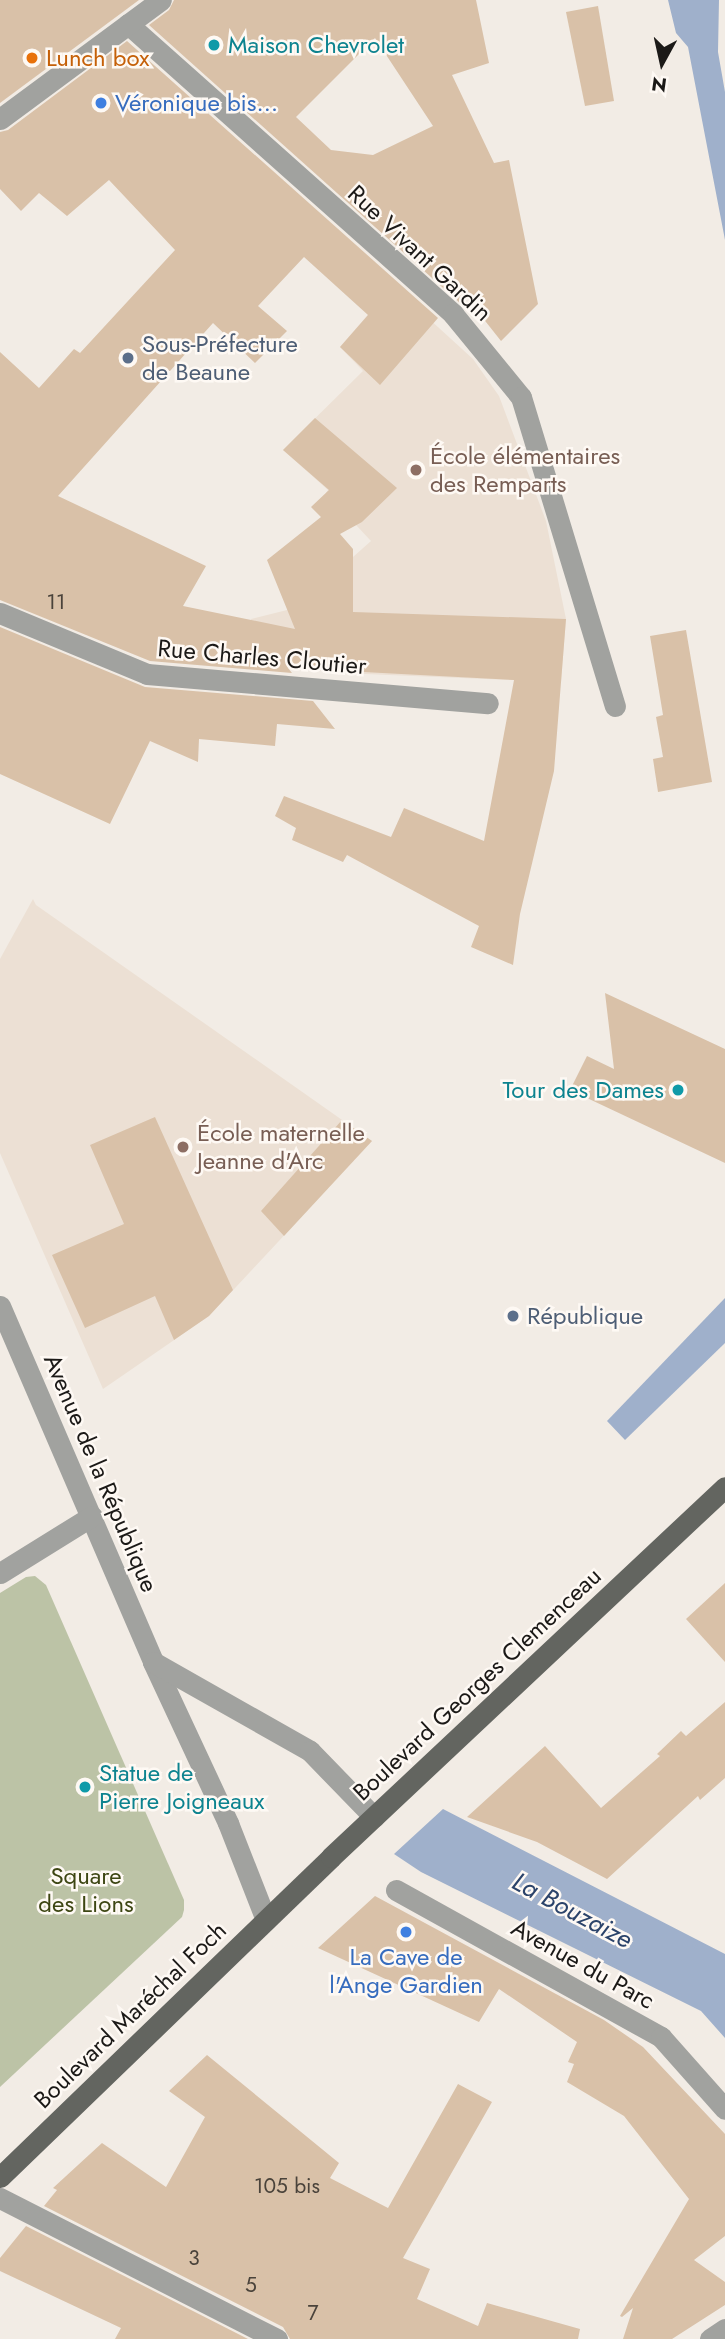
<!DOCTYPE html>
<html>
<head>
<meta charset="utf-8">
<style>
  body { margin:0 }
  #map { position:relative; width:725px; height:2339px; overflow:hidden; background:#f2ece5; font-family:Jost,sans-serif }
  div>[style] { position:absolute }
  .built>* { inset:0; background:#ece0d4 }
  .green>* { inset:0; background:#bcc3a6 }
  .water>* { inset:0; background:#9fb0cb }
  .building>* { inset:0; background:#d9c1a8 }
  .minor>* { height:21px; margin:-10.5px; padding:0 10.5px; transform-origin:10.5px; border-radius:10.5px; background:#a1a29f }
  .primary>* { height:21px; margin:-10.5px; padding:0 10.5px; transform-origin:10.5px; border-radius:10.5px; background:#636560 }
  .dots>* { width:19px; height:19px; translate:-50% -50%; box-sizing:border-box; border:4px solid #fef9f4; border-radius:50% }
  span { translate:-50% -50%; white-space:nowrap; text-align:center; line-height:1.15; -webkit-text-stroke:5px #fef9f4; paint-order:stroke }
  .number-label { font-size:21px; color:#4a433b }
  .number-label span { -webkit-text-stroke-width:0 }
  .culture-label { font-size:24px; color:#0d838f }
  .left { translate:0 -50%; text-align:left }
  .right { translate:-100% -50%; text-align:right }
  .food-label { font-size:24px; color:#c56008 }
  .shop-label { font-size:24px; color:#366cbe }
  .street-label { font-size:24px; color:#1b1917 }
  .service-label { font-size:24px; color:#4e5e75 }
  .education-label { font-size:24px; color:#785e54 }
  .park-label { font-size:24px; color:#3d4613 }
  .water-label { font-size:26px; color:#2b436a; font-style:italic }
  .north { position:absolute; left:627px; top:28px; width:70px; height:70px; -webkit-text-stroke:5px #fef9f4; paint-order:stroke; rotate:188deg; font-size:19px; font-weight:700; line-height:28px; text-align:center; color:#1b1917 }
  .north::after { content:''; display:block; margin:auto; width:24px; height:32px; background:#1b1917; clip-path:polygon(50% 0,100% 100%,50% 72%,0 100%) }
</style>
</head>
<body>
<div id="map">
  <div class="built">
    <i style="clip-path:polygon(393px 286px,473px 359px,499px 396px,546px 521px,566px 619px,561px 682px,365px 674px,255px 665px,251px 619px,287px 610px,353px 603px,353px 557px,371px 541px,326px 493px,328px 490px,283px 450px,363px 371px,340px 347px)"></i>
    <i style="clip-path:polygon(33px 899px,36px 905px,372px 1141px,209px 1316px,103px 1389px,0 1153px,0 959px)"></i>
  </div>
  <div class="green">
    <i style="clip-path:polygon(35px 1576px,46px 1585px,184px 1900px,184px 1910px,182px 1917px,0 2087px,0 1593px,26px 1577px)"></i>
  </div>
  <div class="water">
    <i style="clip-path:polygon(668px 0,719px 0,718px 52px,725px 92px,725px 240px,688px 47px,676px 33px)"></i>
    <i style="clip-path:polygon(725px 1298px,725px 1343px,625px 1440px,607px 1421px)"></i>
    <i style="clip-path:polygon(443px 1809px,725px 1954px,725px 2038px,701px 2011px,421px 1872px,394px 1854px)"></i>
  </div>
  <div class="building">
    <i style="clip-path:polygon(0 0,139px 0,0 103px)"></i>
    <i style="clip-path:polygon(evenodd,174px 0,476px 0,489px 63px,452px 75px,494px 163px,509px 160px,538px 304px,501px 341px,467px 298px,460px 303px,149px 25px,169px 10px,174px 0,375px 38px,433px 126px,373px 155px,331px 150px,296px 117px,375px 38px)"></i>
    <i style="clip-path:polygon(598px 6px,614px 101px,585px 106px,566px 12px)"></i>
    <i style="clip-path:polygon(127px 41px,438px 318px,380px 385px,340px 347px,368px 315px,304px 257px,258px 306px,287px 331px,255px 363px,213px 323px,58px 496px,206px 566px,183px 606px,295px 629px,267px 560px,321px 517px,311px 507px,329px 490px,283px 450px,315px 418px,397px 488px,362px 522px,340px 534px,353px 549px,353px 612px,566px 619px,554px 771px,520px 914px,513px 965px,471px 947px,479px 926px,347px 855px,343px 862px,292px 840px,296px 828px,275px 816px,284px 796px,391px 837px,404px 808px,484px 841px,514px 680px,288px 668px,292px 673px,150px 661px,0 600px,0 352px,39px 388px,74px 349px,80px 353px,175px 250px,109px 180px,67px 216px,39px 193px,21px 211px,0 189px,0 132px,8px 130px)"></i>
    <i style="clip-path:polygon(0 627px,145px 687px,313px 701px,335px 729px,277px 724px,275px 746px,199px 739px,198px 762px,150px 741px,110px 824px,0 774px)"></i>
    <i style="clip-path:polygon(686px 630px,712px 782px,658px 792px,653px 759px,663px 757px,656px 717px,663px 715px,650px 636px)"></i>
    <i style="clip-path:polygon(605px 993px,725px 1049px,725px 1163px,570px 1090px,587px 1056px,614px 1069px)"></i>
    <i style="clip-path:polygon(155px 1117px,233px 1290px,209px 1316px,174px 1340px,155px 1296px,85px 1328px,52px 1255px,124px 1224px,90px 1145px)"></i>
    <i style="clip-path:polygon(342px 1120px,372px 1141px,284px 1236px,261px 1211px)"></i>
    <i style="clip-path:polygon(725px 1583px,725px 1662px,686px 1619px)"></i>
    <i style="clip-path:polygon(725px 1702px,725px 1778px,700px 1800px,698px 1796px,607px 1879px,537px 1842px,467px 1817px,545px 1746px,601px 1808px,660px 1756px,657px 1754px,681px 1731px,686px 1736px)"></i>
    <i style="clip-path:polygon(375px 1896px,604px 2020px,643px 2047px,725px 2134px,725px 2236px,694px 2260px,725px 2282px,725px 2305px,672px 2339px,623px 2339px,633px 2308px,622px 2317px,620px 2316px,689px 2199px,624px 2116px,567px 2082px,574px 2064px,568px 2062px,577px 2042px,499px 1989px,479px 2022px,318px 1948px)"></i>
    <i style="clip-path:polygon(207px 2055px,339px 2163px,330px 2178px,388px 2208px,458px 2084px,492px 2102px,403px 2258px,430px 2269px,417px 2299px,478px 2326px,487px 2303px,580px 2329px,578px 2339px,290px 2339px,283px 2327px,44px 2206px,57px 2190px,53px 2188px,102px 2143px,166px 2187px,205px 2117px,169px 2091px)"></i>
    <i style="clip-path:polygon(26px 2226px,248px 2339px,115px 2339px,121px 2328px,0 2271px,0 2258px)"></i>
  </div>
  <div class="minor">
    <i style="left:128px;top:24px;width:436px;rotate:41.7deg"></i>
    <i style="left:453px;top:314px;width:107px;rotate:50.7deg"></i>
    <i style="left:521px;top:397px;width:323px;rotate:73.1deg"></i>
    <i style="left:0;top:119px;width:200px;rotate:-36.5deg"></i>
    <i style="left:0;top:613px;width:159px;rotate:22.5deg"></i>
    <i style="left:147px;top:674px;width:342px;rotate:4.9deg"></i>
    <i style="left:0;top:1306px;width:387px;rotate:66.7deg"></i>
    <i style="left:153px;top:1662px;width:178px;rotate:65deg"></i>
    <i style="left:228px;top:1823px;width:104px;rotate:68.6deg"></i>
    <i style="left:0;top:1573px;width:108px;rotate:-31.8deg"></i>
    <i style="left:153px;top:1662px;width:180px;rotate:29.5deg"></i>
    <i style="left:310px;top:1751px;width:92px;rotate:45.9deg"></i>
    <i style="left:396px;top:1890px;width:303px;rotate:29deg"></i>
    <i style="left:661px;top:2037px;width:96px;rotate:48.4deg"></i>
    <i style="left:0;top:2198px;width:311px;rotate:27deg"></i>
    <i style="left:710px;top:2339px;width:18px;rotate:-34deg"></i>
  </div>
  <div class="primary">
    <i style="left:0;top:2177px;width:460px;rotate:-44deg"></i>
    <i style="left:331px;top:1857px;width:540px;rotate:-43.2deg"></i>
  </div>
  <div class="dots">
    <i style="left:214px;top:45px;background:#0f9aa8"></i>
    <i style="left:32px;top:58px;background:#e8710a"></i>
    <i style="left:101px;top:103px;background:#3f7fe0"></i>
    <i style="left:128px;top:358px;background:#5c6f8a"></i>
    <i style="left:416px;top:470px;background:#8d6e63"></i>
    <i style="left:678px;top:1090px;background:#0f9aa8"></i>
    <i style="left:183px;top:1147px;background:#8d6e63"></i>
    <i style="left:513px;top:1316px;background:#5c6f8a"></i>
    <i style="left:85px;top:1787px;background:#0f9aa8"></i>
    <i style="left:406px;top:1932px;background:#3f7fe0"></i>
  </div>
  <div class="number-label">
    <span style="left:56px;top:602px">11</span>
    <span style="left:287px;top:2186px">105 bis</span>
    <span style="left:194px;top:2258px">3</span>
    <span style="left:251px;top:2285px">5</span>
    <span style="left:313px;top:2313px">7</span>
  </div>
  <div class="culture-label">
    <span class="left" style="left:228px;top:45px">Maison Chevrolet</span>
    <span class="right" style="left:664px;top:1090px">Tour des Dames</span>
    <span class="left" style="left:99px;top:1787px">Statue de<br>Pierre Joigneaux</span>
  </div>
  <div class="food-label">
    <span class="left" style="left:46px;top:58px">Lunch box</span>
  </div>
  <div class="shop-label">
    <span class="left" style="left:115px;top:103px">Véronique bis…</span>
    <span style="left:406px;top:1971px">La Cave de<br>l'Ange Gardien</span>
  </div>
  <div class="street-label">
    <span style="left:420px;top:253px;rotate:43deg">Rue Vivant Gardin</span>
    <span style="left:262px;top:657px;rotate:5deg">Rue Charles Cloutier</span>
    <span style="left:101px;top:1473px;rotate:67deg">Avenue de la République</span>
    <span style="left:477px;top:1684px;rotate:-43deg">Boulevard Georges Clemenceau</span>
    <span style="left:583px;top:1964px;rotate:29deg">Avenue du Parc</span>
    <span style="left:130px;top:2015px;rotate:-44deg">Boulevard Maréchal Foch</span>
  </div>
  <div class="service-label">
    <span class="left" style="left:142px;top:358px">Sous-Préfecture<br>de Beaune</span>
    <span class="left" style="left:527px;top:1316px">République</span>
  </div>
  <div class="education-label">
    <span class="left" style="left:430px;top:470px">École élémentaires<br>des Remparts</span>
    <span class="left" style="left:197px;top:1147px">École maternelle<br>Jeanne d'Arc</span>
  </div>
  <div class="park-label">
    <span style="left:86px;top:1890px">Square<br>des Lions</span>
  </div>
  <div class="water-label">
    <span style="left:572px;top:1911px;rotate:28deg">La Bouzaize</span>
  </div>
  <div class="north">N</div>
</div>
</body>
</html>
